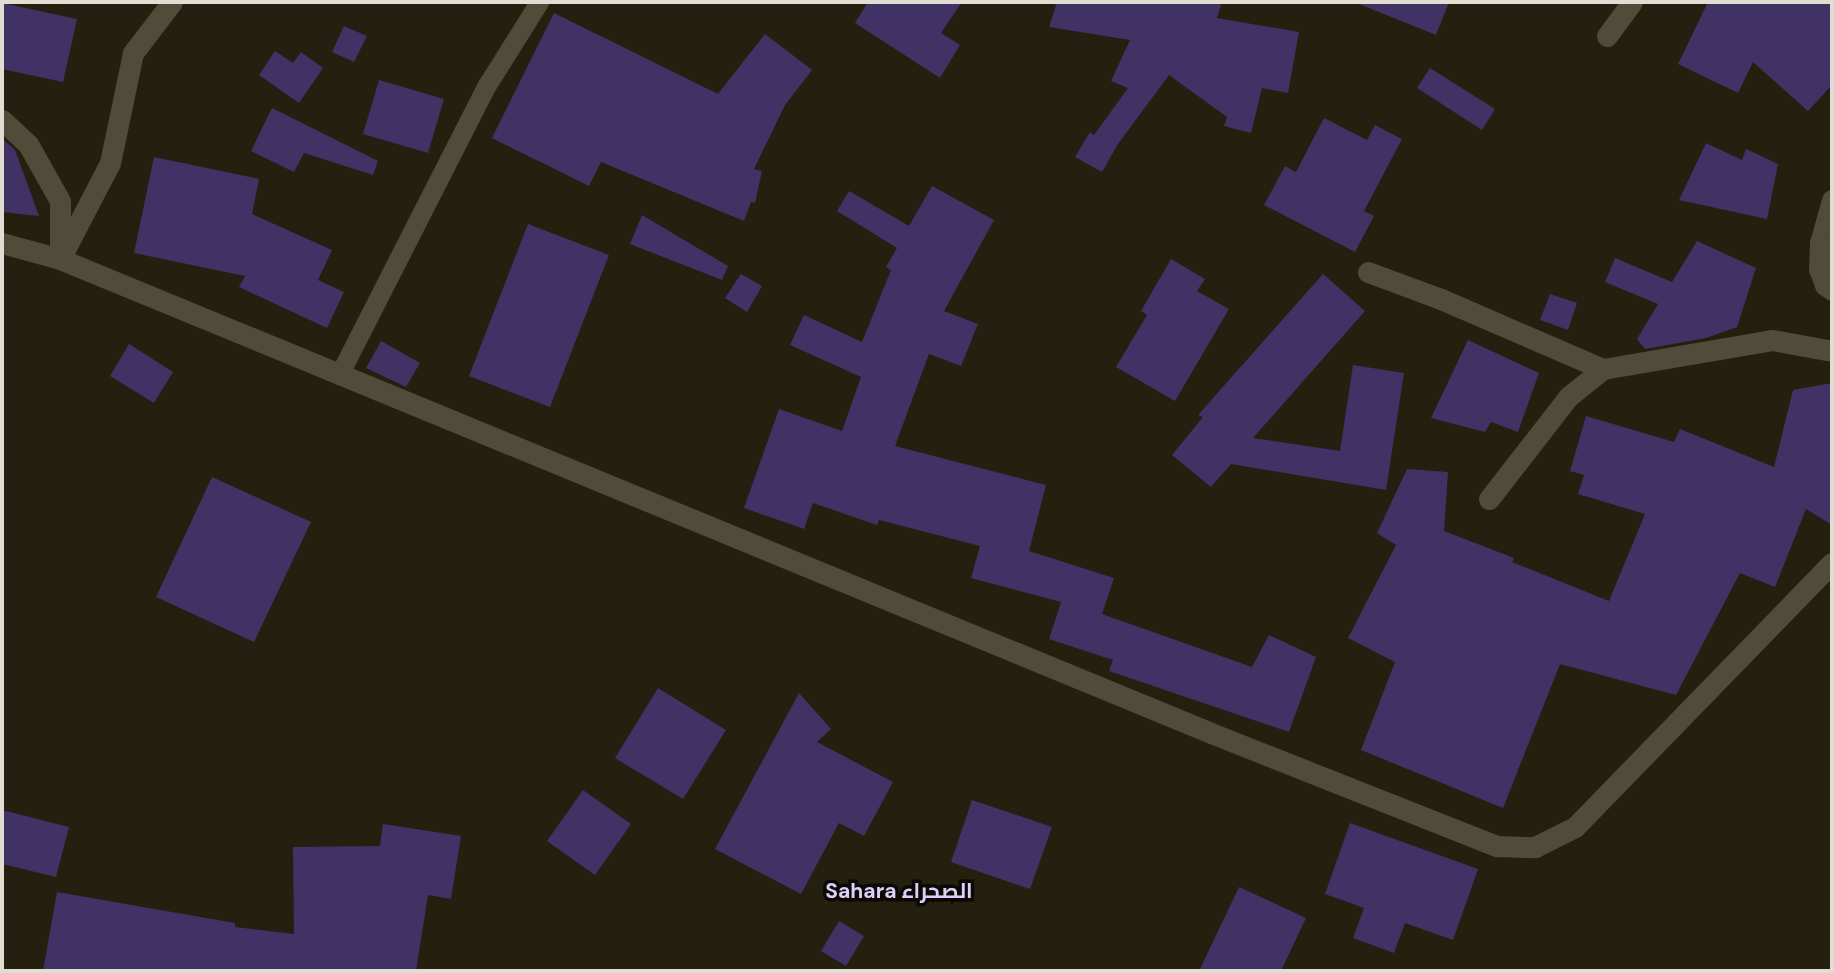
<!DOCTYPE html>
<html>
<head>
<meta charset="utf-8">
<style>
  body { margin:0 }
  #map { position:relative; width:1834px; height:973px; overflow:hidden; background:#241f0f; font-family:"DM Sans",Cairo,sans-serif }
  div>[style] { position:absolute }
  .building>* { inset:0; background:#413265 }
  .lane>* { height:19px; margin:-9.5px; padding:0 9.5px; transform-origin:9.5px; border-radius:9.5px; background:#514b3a }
  .street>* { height:21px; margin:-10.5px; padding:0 10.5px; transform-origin:10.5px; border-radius:10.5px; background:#514b3a }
  .secondary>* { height:21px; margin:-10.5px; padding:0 10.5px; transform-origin:10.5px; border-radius:10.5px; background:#514b3a }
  span { translate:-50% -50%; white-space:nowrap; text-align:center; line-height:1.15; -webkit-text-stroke:7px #0b0904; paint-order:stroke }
  .neighbourhood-label { font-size:21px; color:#dcd0fb; font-weight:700 }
  .frame { position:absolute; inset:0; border:4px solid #e0ddd3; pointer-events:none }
</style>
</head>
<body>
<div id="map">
  <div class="building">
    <i style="clip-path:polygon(868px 2px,962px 2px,941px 33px,960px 45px,940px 78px,855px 23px)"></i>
    <i style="clip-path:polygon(1057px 2px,1222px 2px,1217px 18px,1299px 32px,1288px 93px,1262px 88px,1251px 133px,1224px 126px,1227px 117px,1169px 75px,1118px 144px,1102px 172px,1075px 157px,1090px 132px,1094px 135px,1128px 88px,1111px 81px,1130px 40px,1049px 27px)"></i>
    <i style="clip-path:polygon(1354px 2px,1449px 2px,1436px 35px)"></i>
    <i style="clip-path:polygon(1708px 2px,1832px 2px,1832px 85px,1808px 111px,1753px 62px,1738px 93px,1678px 64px)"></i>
    <i style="clip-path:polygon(2px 3px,77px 19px,63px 82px,2px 69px)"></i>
    <i style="clip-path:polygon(554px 13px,718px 94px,765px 34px,812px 70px,785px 105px,754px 169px,762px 171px,755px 203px,751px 202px,744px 221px,601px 162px,589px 186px,492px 138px)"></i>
    <i style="clip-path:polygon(344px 26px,367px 36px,354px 62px,332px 52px)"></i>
    <i style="clip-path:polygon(275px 51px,293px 63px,301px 52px,323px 68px,299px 103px,259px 75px)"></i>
    <i style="clip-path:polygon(1430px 68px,1495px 109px,1482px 130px,1417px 88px)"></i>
    <i style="clip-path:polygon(379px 80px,444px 99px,428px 153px,363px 134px)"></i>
    <i style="clip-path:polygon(272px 108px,378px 161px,373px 175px,304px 153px,294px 172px,251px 151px)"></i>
    <i style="clip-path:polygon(1324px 118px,1367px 140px,1375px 125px,1402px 139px,1364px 211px,1374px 216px,1355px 252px,1264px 205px,1285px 166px,1296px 172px)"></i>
    <i style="clip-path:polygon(2px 138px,15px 150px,39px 216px,2px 212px)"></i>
    <i style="clip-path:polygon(1706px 143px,1742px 160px,1746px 149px,1778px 164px,1767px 219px,1679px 200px)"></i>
    <i style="clip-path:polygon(154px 157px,259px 179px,252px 214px,332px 250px,318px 280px,344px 292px,327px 328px,239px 287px,245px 276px,134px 253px)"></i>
    <i style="clip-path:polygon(932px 186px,994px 220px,944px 311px,978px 324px,961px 366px,929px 354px,895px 446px,1046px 485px,1029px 551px,1114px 578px,1102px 614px,1252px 667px,1269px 635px,1316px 657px,1289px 732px,1109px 671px,1113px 660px,1049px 639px,1061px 602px,971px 578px,980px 546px,879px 520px,877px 525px,813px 503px,804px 529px,744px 508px,779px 409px,842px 431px,861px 377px,790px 345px,804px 315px,862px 342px,891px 270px,886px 267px,897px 248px,837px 211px,849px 191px,909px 226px)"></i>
    <i style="clip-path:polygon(642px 215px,728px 266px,722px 280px,630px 244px)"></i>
    <i style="clip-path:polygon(528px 224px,609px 255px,550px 407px,469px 376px)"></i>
    <i style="clip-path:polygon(1697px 241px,1756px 268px,1737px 327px,1706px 338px,1645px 349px,1637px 339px,1658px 304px,1605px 282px,1615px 258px,1672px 282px)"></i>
    <i style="clip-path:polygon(1171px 259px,1205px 279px,1197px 291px,1229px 309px,1175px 401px,1116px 367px,1147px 315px,1141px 311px)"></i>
    <i style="clip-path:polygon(741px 274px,762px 286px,747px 312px,725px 298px)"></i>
    <i style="clip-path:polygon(1323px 274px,1365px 311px,1253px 438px,1340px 451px,1353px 365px,1404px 373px,1386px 490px,1231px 464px,1211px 487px,1172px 455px,1203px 417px,1198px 415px)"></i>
    <i style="clip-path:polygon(1550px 294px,1577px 303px,1568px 330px,1540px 320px)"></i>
    <i style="clip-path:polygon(1468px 340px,1539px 373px,1518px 432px,1491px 422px,1485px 432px,1431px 418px)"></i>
    <i style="clip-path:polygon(381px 341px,420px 363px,406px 387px,366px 368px)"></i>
    <i style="clip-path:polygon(129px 344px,173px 372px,154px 403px,110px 376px)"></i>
    <i style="clip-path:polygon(1832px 383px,1832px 525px,1806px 509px,1775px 587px,1740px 573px,1676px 695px,1560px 664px,1503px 808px,1361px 750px,1395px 662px,1348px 638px,1396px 545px,1377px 533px,1407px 469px,1448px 472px,1444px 531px,1514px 558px,1512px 562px,1609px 601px,1645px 514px,1578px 494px,1584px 475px,1570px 471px,1586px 416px,1674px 442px,1680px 429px,1774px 467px,1793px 390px)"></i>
    <i style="clip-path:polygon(212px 477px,311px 522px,254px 642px,156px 597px)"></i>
    <i style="clip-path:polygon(658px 688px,726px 730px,683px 799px,615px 758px)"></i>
    <i style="clip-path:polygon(799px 693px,831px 729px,817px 742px,893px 782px,864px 836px,839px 823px,801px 894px,715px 849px)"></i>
    <i style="clip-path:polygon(583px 790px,631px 824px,595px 875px,547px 841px)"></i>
    <i style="clip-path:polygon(972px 800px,1052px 827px,1030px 889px,951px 862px)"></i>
    <i style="clip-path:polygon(2px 810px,69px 827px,56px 877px,2px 864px)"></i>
    <i style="clip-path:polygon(1350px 823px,1478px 869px,1453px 940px,1405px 923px,1394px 953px,1353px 938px,1364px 908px,1325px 894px)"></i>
    <i style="clip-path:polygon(383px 824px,461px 836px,451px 899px,428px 895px,416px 971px,43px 971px,57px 892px,235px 923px,235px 927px,294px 934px,293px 847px,380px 846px)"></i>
    <i style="clip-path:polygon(1239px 887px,1306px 918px,1281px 971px,1199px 971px)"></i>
    <i style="clip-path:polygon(839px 921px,864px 936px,846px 966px,821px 951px)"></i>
  </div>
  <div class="lane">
    <i style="left:339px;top:375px;width:326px;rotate:-63deg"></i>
    <i style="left:487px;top:85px;width:98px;rotate:-57.9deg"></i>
  </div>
  <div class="street">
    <i style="left:1607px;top:36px;width:42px;rotate:-53.7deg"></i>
    <i style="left:2px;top:120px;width:35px;rotate:43deg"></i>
    <i style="left:28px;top:144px;width:65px;rotate:60.7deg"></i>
    <i style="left:60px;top:201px;width:55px;rotate:90deg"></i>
    <i style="left:1832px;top:200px;width:45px;rotate:105.6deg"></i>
    <i style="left:1820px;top:243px;width:26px;rotate:92deg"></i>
    <i style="left:1819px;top:269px;width:17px;rotate:69deg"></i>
    <i style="left:1825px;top:285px;width:9px;rotate:36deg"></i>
    <i style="left:60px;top:259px;width:108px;rotate:-62.5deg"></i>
    <i style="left:110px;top:163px;width:112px;rotate:-78.2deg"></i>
    <i style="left:133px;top:53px;width:64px;rotate:-52.6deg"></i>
    <i style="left:1368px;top:272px;width:78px;rotate:20.3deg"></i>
    <i style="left:1441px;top:299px;width:176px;rotate:23.4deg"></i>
    <i style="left:1489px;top:499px;width:129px;rotate:-52.2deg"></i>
    <i style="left:1568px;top:397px;width:45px;rotate:-38.7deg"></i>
    <i style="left:1603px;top:369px;width:171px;rotate:-9.7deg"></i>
    <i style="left:1772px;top:340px;width:61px;rotate:10.4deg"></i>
  </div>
  <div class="secondary">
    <i style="left:2px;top:243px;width:60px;rotate:15.4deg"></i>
    <i style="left:60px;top:259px;width:1245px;rotate:22.38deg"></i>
    <i style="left:1211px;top:733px;width:308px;rotate:21.6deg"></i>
    <i style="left:1497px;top:846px;width:38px;rotate:2deg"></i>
    <i style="left:1535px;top:847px;width:45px;rotate:-26.6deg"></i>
    <i style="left:1575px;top:827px;width:368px;rotate:-45.8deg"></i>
  </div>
  <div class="neighbourhood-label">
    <span style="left:899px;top:891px">Sahara الصحراء</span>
  </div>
  <div class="frame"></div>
</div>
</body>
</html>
